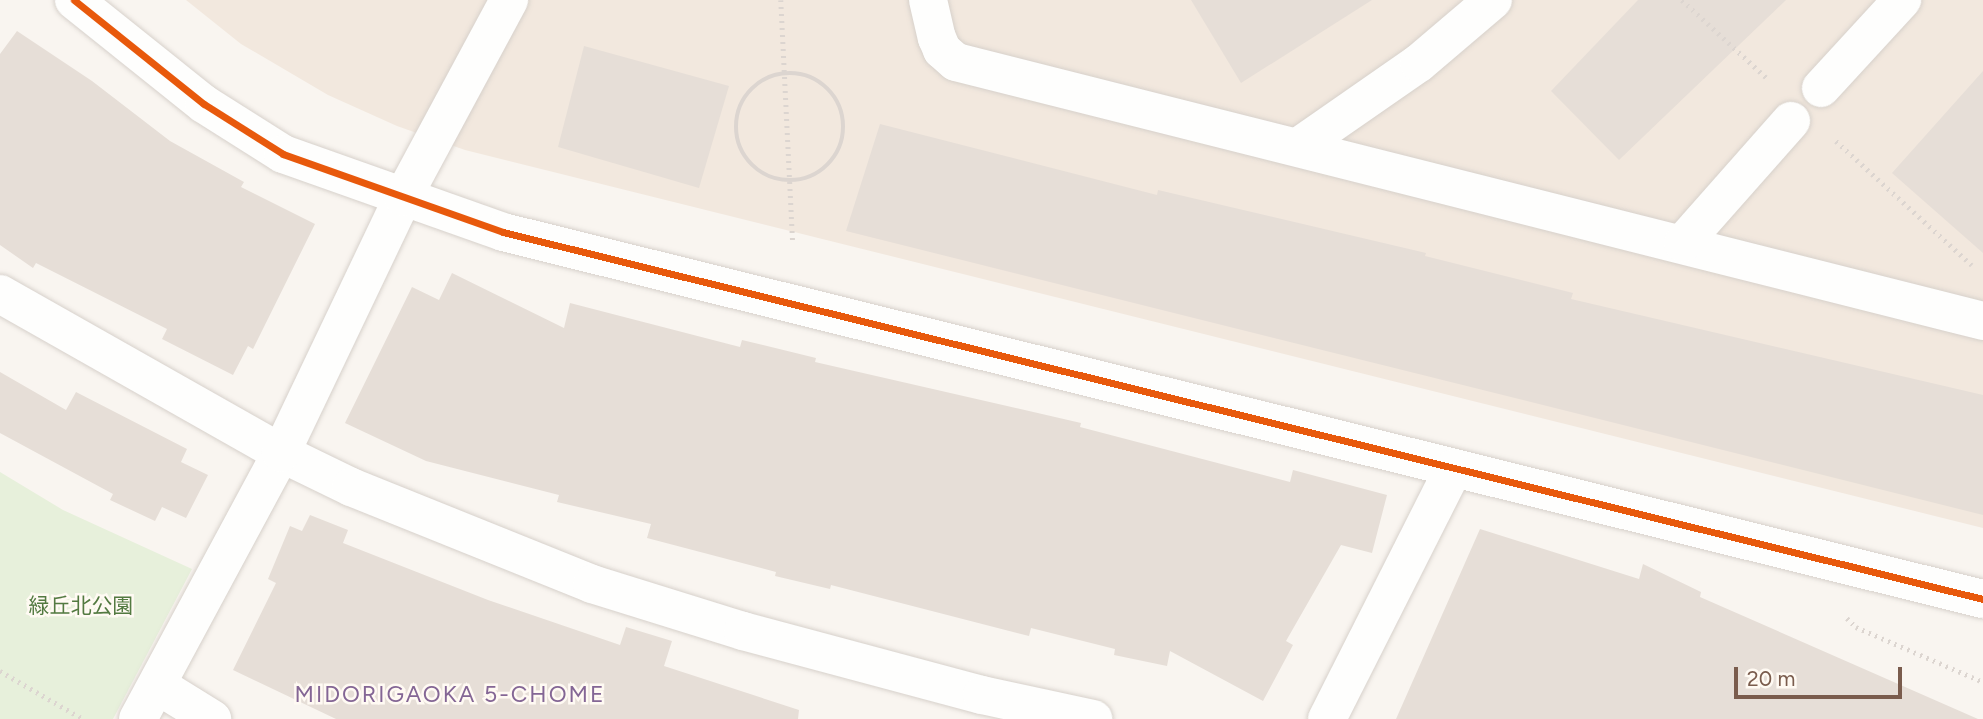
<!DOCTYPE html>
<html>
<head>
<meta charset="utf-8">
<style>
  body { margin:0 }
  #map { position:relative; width:1983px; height:719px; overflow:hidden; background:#f9f5f0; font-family:Figtree,"Noto Sans JP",sans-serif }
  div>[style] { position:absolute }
  .residential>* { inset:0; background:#f2e8de }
  .green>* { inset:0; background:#e7f0db }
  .building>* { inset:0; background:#e6ded7 }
  .path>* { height:4.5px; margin-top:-2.25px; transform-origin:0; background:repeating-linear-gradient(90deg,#dcd5d0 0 2px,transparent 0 7px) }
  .path>.ring { margin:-2.25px; padding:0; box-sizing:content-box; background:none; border:4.5px solid #dcd5d0; border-radius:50% }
  .roads { filter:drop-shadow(0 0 2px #d7d1cb) drop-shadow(0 0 2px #d7d1cb) }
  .minor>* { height:38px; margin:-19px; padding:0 19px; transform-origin:19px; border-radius:19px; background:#fefefd }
  .cycleway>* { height:7px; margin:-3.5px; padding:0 3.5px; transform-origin:3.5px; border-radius:3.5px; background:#e8590c }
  span { translate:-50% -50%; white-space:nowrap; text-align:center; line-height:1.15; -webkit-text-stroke:5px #fffaf3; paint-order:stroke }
  .park-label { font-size:21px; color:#537a41 }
  .neighbourhood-label { font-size:23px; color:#846695; letter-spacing:2px }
  .scale { position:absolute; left:1734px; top:667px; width:168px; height:32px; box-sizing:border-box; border:4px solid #7a5c4d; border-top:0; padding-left:9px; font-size:21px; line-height:24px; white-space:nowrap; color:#7a5c4d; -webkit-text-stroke:5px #fffaf3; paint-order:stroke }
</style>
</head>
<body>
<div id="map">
  <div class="residential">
    <i style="clip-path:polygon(186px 0,1983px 0,1983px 528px,465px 150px,397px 126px,328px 95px,241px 44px)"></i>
  </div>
  <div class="green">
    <i style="clip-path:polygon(0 472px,63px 510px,192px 569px,113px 719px,0 719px)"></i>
  </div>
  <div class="building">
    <i style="clip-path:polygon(1191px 0,1372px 0,1241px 83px)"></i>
    <i style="clip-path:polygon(1638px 0,1786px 0,1619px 160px,1551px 91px)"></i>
    <i style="clip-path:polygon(17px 31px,92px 81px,170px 141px,244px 182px,241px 187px,315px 224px,253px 349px,248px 346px,233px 375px,162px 339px,167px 329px,36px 263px,33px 268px,0 245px,0 54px)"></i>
    <i style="clip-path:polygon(584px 46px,729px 86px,699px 188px,558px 147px)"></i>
    <i style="clip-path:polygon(1983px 71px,1983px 253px,1892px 173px)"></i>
    <i style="clip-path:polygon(880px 124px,1157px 195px,1158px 190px,1426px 253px,1425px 256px,1573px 293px,1571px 299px,1983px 395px,1983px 515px,846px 231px)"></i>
    <i style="clip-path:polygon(452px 273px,564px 328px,570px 303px,740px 347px,742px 340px,816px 358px,815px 362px,1081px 423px,1080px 427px,1290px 482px,1293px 470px,1387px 495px,1372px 553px,1341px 545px,1286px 641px,1293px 645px,1263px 701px,1170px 651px,1167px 666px,1114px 655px,1115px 649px,1031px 628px,1029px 636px,831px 585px,830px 589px,775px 576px,776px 572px,647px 538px,651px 524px,557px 502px,559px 495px,426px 461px,345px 423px,412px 287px,439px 300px)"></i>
    <i style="clip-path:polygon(0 372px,66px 410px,76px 392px,187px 449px,181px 462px,208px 475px,186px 518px,162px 507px,155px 521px,110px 500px,113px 494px,0 433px)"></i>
    <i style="clip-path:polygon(310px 515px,348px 530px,343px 543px,488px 600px,620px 645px,626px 627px,672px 641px,664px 666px,799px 710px,798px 719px,336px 719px,233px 670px,276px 583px,268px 579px,290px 526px,302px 531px)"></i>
    <i style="clip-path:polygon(1480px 529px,1639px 579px,1643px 564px,1701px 592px,1700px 597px,1978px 719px,1396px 719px)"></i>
  </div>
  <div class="path">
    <i style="left:781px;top:0;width:244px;rotate:87.2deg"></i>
    <i style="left:1682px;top:0;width:117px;rotate:42.6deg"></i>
    <i class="ring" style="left:736px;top:73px;width:103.5px;height:103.5px"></i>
    <i style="left:1836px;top:141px;width:184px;rotate:42.4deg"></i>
    <i style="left:1847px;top:618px;width:13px;rotate:45deg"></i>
    <i style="left:1856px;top:627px;width:138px;rotate:23.4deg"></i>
    <i style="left:0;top:671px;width:96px;rotate:30deg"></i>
  </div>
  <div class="roads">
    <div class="minor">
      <i style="left:74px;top:0;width:166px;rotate:38.7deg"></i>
      <i style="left:204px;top:104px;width:93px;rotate:32.3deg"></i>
      <i style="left:283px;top:154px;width:233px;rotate:19.5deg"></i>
      <i style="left:503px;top:232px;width:1525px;rotate:13.93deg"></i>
      <i style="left:928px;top:0;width:39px;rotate:77deg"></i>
      <i style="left:937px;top:38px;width:13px;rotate:67deg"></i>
      <i style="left:942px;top:50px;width:18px;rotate:41deg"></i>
      <i style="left:956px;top:62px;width:1059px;rotate:14.15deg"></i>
      <i style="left:1821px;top:88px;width:120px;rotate:-47.4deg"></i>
      <i style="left:1298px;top:147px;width:147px;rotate:-34.8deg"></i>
      <i style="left:1419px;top:63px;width:97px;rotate:-40.4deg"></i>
      <i style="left:1683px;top:243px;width:163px;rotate:-48.5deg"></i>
      <i style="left:0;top:294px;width:323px;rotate:29.5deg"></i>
      <i style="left:281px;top:453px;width:78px;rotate:25.9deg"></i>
      <i style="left:351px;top:487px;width:260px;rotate:21.9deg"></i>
      <i style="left:592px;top:584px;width:158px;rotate:17.3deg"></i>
      <i style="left:743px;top:631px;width:247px;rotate:15deg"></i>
      <i style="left:982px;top:695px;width:114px;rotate:12.2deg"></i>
      <i style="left:157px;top:685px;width:65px;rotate:31.7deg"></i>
      <i style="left:138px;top:719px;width:302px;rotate:-61.7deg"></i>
      <i style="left:281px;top:453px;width:284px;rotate:-64.5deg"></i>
      <i style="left:403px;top:197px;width:224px;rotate:-61.7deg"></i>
      <i style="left:1327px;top:719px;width:281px;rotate:-63.2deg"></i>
    </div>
  </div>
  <div class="cycleway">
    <i style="left:74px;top:0;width:166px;rotate:38.7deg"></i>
    <i style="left:204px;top:104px;width:93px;rotate:32.3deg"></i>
    <i style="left:283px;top:154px;width:233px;rotate:19.5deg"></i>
    <i style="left:503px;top:232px;width:1525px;rotate:13.93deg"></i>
  </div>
  <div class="park-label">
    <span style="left:81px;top:606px">緑丘北公園</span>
  </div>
  <div class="neighbourhood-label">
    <span style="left:450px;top:694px">MIDORIGAOKA 5-CHOME</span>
  </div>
  <div class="scale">20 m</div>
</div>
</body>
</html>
